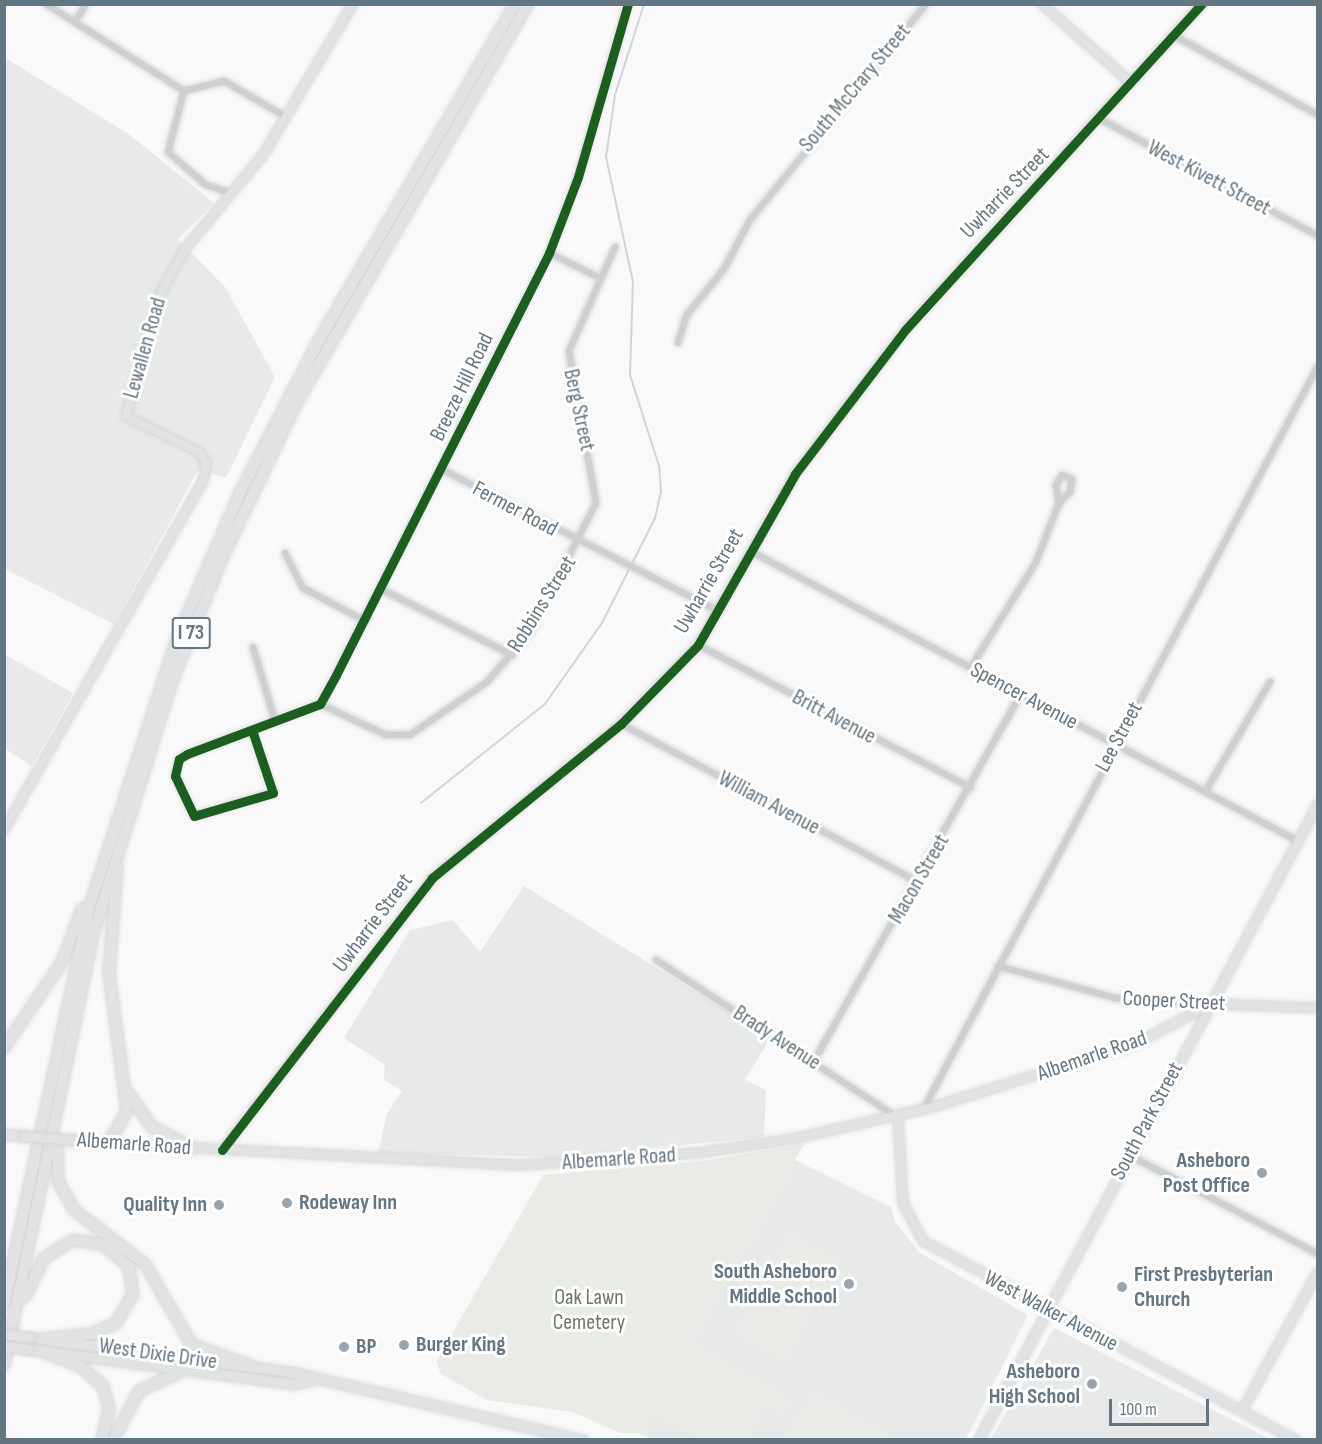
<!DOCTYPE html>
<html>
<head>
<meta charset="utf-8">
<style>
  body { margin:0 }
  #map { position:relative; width:1322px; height:1444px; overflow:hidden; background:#f9f9f9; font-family:"Sofia Sans Condensed",sans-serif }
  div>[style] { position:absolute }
  .built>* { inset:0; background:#e8e9e9 }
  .green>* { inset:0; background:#e8ebe6 }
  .round { border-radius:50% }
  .stream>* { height:2px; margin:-1px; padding:0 1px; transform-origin:1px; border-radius:1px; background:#ced6d9 }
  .roads { filter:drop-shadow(0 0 2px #d5d6d7) drop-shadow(0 0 2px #d5d6d7) }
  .street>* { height:6px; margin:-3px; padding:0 3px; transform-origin:3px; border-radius:3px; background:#cecfd0 }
  .secondary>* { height:8px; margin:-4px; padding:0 4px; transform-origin:4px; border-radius:4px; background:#e1e2e2 }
  .primary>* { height:9px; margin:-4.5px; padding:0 4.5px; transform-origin:4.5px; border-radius:4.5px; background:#e1e2e2 }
  .highway>* { height:10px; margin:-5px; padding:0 5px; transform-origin:5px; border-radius:5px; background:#e1e2e2 }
  .bridges { filter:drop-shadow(0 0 2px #d5d6d7) drop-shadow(0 0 2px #d5d6d7) }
  .primary-bridge>* { height:9px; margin:-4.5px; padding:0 4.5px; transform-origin:4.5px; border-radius:4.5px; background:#e1e2e2 }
  .cycleway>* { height:9px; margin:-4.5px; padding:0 4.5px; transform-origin:4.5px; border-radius:4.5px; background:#1b5e20 }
  .dots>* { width:16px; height:16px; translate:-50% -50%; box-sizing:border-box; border:3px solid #fff; border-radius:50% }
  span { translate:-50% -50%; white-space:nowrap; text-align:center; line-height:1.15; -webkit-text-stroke:6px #fff; paint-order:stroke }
  .shield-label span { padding:2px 4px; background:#fff; border:2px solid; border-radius:4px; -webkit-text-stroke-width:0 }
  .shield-label { font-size:21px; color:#657683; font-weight:700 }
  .street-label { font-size:22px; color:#657683 }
  .poi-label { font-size:22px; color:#657683; font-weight:700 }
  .right { translate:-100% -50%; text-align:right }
  .left { translate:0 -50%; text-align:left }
  .park-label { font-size:22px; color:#687a64 }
  .frame { position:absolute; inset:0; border:6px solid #657683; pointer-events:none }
  .scale { position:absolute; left:1109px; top:1399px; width:100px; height:27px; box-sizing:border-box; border:3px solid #657683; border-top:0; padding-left:8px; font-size:18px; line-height:21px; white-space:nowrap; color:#657683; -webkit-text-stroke:4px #fff; paint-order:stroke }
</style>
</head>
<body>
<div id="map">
  <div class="built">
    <i style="clip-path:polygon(4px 57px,130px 135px,214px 203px,178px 239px,225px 287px,275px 377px,226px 478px,198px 470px,114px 624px,5px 569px)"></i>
    <i style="clip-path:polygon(4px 654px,73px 693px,32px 766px,5px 749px)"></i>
    <i style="clip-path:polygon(524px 886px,770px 1038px,745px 1080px,766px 1090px,764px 1137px,556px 1157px,378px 1153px,387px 1114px,402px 1091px,384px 1080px,385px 1065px,344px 1038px,410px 930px,453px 920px,480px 952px)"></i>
    <i style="clip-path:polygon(795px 1160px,891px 1207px,895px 1222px,920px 1253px,1028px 1315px,966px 1439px,654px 1440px,638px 1433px)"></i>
    <i style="clip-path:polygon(1054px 1328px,1270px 1439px,991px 1439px)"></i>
  </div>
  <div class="green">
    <i style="clip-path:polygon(804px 1144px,638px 1433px,620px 1433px,573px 1412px,487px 1400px,441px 1374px,436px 1362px,543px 1175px,702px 1161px)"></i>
    <i style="clip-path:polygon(790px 1235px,839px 1261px,785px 1359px,737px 1333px)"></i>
    <i style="clip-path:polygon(692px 1345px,773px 1389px,745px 1439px,705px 1439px,651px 1413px)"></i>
    <i style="clip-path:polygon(815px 1394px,888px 1435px,887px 1439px,785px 1439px)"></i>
    <i class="round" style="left:770px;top:1394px;width:18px;height:18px"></i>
  </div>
  <div class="stream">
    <i style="left:421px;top:803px;width:159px;rotate:-38.6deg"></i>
    <i style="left:545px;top:704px;width:99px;rotate:-54.9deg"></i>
    <i style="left:602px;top:623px;width:118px;rotate:-63.2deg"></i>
    <i style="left:655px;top:518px;width:27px;rotate:-77deg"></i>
    <i style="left:661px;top:492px;width:26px;rotate:-94deg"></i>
    <i style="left:659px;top:466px;width:96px;rotate:-107.7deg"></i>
    <i style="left:630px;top:375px;width:93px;rotate:-88.2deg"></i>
    <i style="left:633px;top:282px;width:128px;rotate:-102.2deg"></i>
    <i style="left:606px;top:157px;width:63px;rotate:-81.7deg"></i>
    <i style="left:615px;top:95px;width:96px;rotate:-72.3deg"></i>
  </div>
  <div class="roads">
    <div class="street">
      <i style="left:46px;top:4px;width:163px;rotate:32.2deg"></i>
      <i style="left:184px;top:91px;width:41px;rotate:-14deg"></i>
      <i style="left:224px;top:81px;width:72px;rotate:30.1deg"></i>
      <i style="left:75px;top:22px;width:21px;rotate:-59deg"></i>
      <i style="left:1173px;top:35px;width:166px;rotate:28.9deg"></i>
      <i style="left:184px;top:91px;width:63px;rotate:104.7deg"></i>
      <i style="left:168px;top:152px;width:50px;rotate:41deg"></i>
      <i style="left:206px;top:185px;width:28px;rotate:18deg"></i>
      <i style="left:1100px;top:119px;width:247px;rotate:28.2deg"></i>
      <i style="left:549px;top:253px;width:57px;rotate:26.1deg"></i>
      <i style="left:678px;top:343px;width:28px;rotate:-73deg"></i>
      <i style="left:686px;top:316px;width:60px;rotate:-51deg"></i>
      <i style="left:724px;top:269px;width:55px;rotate:-62deg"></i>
      <i style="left:750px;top:220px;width:279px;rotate:-50.8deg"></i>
      <i style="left:443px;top:470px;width:307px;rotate:27.1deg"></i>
      <i style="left:750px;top:551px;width:620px;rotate:27.89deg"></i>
      <i style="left:285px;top:553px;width:39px;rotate:63deg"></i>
      <i style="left:303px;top:588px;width:70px;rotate:28deg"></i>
      <i style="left:381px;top:589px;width:147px;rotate:26.7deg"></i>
      <i style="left:698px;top:645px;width:308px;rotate:27.6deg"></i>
      <i style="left:253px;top:647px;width:77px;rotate:73.4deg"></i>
      <i style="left:971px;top:667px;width:123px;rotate:-58.2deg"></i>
      <i style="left:1036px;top:562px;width:63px;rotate:-68.7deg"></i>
      <i style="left:1059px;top:503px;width:16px;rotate:-45deg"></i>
      <i style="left:1070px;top:492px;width:13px;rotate:-81deg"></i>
      <i style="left:1072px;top:479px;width:11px;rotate:-158deg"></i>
      <i style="left:1062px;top:475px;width:12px;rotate:121deg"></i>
      <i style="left:1056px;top:485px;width:18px;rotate:81deg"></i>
      <i style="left:320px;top:704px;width:73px;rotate:25.2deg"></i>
      <i style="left:386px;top:735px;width:24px"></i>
      <i style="left:410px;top:735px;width:93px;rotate:-34.5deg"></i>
      <i style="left:487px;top:682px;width:66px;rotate:-49.3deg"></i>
      <i style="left:530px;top:632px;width:145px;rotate:-62.9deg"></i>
      <i style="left:596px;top:503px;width:154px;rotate:-100.1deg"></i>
      <i style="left:569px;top:351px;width:114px;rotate:-66.1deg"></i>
      <i style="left:621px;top:724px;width:336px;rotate:28deg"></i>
      <i style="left:252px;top:730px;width:66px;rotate:71.6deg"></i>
      <i style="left:273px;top:793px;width:82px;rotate:163.8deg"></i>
      <i style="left:194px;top:816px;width:44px;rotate:-115.4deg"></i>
      <i style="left:175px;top:776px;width:17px;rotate:-77deg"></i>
      <i style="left:179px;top:759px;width:9px;rotate:-32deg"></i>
      <i style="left:187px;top:754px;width:142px;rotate:-20.6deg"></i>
      <i style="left:320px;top:704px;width:33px;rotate:-61deg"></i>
      <i style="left:336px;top:675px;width:473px;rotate:-63.2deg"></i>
      <i style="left:549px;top:253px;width:81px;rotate:-69.1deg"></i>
      <i style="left:578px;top:177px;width:180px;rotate:-73.9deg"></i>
      <i style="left:1205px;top:792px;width:128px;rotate:-59.4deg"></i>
      <i style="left:656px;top:960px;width:288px;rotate:33.1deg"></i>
      <i style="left:998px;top:966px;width:121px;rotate:15.3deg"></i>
      <i style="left:1115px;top:998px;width:94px;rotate:3.7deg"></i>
      <i style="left:814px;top:1061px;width:421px;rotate:-60.6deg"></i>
      <i style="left:923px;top:1110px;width:842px;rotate:-62.04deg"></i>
      <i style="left:1129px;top:1155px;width:213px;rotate:27.6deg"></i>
    </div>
    <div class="secondary">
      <i style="left:1042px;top:4px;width:118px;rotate:41.6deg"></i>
      <i style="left:4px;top:830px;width:403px;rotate:-60.3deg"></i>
      <i style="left:204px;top:480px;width:18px;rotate:-84deg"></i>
      <i style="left:206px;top:462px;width:12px;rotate:-125deg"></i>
      <i style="left:199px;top:452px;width:81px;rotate:-153.7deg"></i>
      <i style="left:126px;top:416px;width:129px;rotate:-74.2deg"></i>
      <i style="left:161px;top:292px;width:49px;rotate:-60.8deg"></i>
      <i style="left:185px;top:249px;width:122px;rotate:-50.3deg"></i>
      <i style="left:263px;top:155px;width:176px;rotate:-59.2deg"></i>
      <i style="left:898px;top:1117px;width:86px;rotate:86.7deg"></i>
      <i style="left:903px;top:1203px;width:43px;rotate:62.2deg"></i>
      <i style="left:923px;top:1241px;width:423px;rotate:28.1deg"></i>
      <i style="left:109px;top:1143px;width:411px;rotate:3.1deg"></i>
      <i style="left:519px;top:1165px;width:178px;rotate:-3.9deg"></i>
      <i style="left:697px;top:1153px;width:97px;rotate:-8.3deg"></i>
      <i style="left:793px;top:1139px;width:144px;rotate:-12.9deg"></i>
      <i style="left:933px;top:1107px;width:212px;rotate:-17.3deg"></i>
      <i style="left:1135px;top:1044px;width:86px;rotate:-27.8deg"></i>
      <i style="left:1211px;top:1004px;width:107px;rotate:2.1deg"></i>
      <i style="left:222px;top:1150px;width:344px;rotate:-52.3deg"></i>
      <i style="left:432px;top:878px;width:244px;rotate:-39.2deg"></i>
      <i style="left:621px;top:724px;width:110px;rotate:-45.7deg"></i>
      <i style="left:698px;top:645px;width:197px;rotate:-60.4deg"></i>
      <i style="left:795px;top:474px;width:181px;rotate:-52.6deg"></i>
      <i style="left:905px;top:330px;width:441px;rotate:-47.7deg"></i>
      <i style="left:1242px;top:1411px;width:158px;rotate:-61.3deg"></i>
      <i style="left:979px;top:1440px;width:721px;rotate:-61.94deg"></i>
    </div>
    <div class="primary">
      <i style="left:4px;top:1134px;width:20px;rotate:6deg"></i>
      <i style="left:74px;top:1140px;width:35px;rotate:5deg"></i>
      <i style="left:30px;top:1337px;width:267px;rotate:7.7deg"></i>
      <i style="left:295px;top:1373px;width:296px;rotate:13.1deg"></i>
      <i style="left:28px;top:1349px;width:269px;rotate:7.5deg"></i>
      <i style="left:295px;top:1384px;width:16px;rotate:-14deg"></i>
    </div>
    <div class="highway">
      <i style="left:4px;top:1048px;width:104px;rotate:-56deg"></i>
      <i style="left:62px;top:962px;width:57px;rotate:-69.3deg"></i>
      <i style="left:128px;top:1093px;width:42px;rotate:54.8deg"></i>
      <i style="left:152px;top:1127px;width:47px;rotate:27.6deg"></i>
      <i style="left:57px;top:1139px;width:42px;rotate:88.6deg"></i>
      <i style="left:58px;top:1181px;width:33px;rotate:61deg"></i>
      <i style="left:74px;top:1210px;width:89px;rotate:37.3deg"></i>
      <i style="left:145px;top:1264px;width:94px;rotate:59.9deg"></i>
      <i style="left:192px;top:1345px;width:66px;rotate:19.5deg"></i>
      <i style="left:109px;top:1143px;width:37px;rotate:-61deg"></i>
      <i style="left:127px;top:1111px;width:140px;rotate:-97.4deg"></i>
      <i style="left:109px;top:972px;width:105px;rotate:-85.6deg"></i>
      <i style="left:25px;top:1297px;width:43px;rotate:-64deg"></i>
      <i style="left:44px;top:1258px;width:34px;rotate:-32deg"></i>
      <i style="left:73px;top:1240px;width:30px;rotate:8deg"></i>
      <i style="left:103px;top:1244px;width:35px;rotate:41deg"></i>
      <i style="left:129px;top:1267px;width:27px;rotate:82deg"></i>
      <i style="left:133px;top:1294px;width:34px;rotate:120deg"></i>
      <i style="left:116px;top:1323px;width:27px;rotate:156deg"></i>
      <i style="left:91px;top:1334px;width:50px;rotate:174.3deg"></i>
      <i style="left:4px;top:1304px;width:402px;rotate:-77.9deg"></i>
      <i style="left:88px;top:911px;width:287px;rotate:-71.9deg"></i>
      <i style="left:177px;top:638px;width:160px;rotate:-66.5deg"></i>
      <i style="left:241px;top:491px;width:170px;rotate:-62.7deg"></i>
      <i style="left:319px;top:340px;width:389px;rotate:-59.7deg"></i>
      <i style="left:41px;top:1351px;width:42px;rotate:21deg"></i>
      <i style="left:80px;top:1366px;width:30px;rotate:41deg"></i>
      <i style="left:103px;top:1386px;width:24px;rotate:75deg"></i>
      <i style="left:109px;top:1409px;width:32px;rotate:103deg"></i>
      <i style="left:4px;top:1365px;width:440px;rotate:-78.3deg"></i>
      <i style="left:93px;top:934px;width:264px;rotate:-72.6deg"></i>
      <i style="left:172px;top:682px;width:136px;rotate:-68deg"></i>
      <i style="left:223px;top:556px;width:169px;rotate:-64.3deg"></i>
      <i style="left:296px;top:404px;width:462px;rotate:-59.9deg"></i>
      <i style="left:113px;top:1440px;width:55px;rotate:-62deg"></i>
      <i style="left:139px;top:1391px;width:50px;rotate:-25deg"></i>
    </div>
  </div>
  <div class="bridges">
    <div class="primary-bridge">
      <i style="left:24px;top:1136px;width:50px;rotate:4.6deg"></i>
      <i style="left:4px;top:1334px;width:26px;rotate:7deg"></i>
      <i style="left:4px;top:1346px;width:24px;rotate:7deg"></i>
    </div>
  </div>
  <div class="cycleway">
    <i style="left:252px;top:730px;width:66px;rotate:71.6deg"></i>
    <i style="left:273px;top:793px;width:82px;rotate:163.8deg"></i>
    <i style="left:194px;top:816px;width:44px;rotate:-115.4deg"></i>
    <i style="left:175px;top:776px;width:17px;rotate:-77deg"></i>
    <i style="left:179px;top:759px;width:9px;rotate:-32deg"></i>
    <i style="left:187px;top:754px;width:142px;rotate:-20.6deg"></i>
    <i style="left:320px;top:704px;width:33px;rotate:-61deg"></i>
    <i style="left:336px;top:675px;width:473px;rotate:-63.2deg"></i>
    <i style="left:549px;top:253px;width:81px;rotate:-69.1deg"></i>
    <i style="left:578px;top:177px;width:180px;rotate:-73.9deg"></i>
    <i style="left:222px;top:1150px;width:344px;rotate:-52.3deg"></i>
    <i style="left:432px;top:878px;width:244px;rotate:-39.2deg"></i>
    <i style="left:621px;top:724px;width:110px;rotate:-45.7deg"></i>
    <i style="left:698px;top:645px;width:197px;rotate:-60.4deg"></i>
    <i style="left:795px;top:474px;width:181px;rotate:-52.6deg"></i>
    <i style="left:905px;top:330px;width:441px;rotate:-47.7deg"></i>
  </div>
  <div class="dots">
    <i style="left:1262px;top:1173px;background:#99a4ac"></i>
    <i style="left:287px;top:1203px;background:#99a4ac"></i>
    <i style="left:219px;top:1205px;background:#99a4ac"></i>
    <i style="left:849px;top:1284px;background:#99a4ac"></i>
    <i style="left:1122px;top:1287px;background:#99a4ac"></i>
    <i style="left:404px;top:1345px;background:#99a4ac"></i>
    <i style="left:344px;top:1347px;background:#99a4ac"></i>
    <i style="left:1092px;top:1384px;background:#99a4ac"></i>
  </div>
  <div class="shield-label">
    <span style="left:191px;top:633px">I 73</span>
  </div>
  <div class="street-label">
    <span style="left:855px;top:88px;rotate:-50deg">South McCrary Street</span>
    <span style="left:1209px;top:178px;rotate:28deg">West Kivett Street</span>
    <span style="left:1005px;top:193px;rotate:-46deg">Uwharrie Street</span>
    <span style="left:145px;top:348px;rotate:-74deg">Lewallen Road</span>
    <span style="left:462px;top:387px;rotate:-64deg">Breeze Hill Road</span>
    <span style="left:579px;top:410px;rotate:78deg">Berg Street</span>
    <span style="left:515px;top:509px;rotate:28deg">Fermer Road</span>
    <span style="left:709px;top:581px;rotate:-60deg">Uwharrie Street</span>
    <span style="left:542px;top:604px;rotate:-58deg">Robbins Street</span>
    <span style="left:1024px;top:696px;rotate:28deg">Spencer Avenue</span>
    <span style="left:834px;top:717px;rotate:28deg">Britt Avenue</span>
    <span style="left:1119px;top:737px;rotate:-62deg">Lee Street</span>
    <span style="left:769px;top:803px;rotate:28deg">William Avenue</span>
    <span style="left:919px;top:879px;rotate:-60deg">Macon Street</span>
    <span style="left:373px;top:923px;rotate:-53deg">Uwharrie Street</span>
    <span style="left:1174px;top:1001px;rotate:3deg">Cooper Street</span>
    <span style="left:777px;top:1038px;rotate:33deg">Brady Avenue</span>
    <span style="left:1092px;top:1056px;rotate:-19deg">Albemarle Road</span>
    <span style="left:1147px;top:1121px;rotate:-62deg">South Park Street</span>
    <span style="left:134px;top:1144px;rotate:4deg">Albemarle Road</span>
    <span style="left:619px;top:1159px;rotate:-4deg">Albemarle Road</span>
    <span style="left:1051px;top:1311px;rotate:28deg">West Walker Avenue</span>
    <span style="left:158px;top:1354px;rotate:8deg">West Dixie Drive</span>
  </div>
  <div class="poi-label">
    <span class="right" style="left:1250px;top:1173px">Asheboro<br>Post Office</span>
    <span class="left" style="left:299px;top:1203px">Rodeway Inn</span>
    <span class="right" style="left:207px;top:1205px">Quality Inn</span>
    <span class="right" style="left:837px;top:1284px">South Asheboro<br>Middle School</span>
    <span class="left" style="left:1134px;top:1287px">First Presbyterian<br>Church</span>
    <span class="left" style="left:416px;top:1345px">Burger King</span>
    <span class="left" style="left:356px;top:1347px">BP</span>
    <span class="right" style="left:1080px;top:1384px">Asheboro<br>High School</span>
  </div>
  <div class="park-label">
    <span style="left:589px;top:1310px">Oak Lawn<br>Cemetery</span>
  </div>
  <div class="frame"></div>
  <div class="scale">100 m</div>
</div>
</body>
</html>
